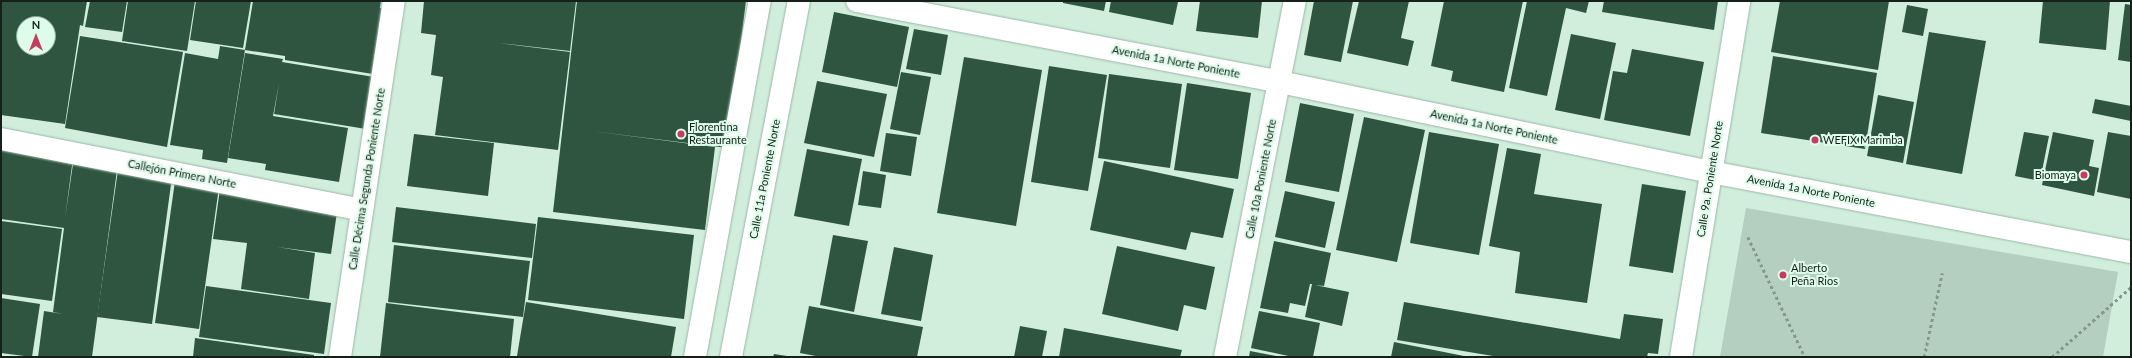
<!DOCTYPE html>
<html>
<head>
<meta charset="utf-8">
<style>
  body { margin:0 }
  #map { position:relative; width:2132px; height:358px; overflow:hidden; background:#d1eedd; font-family:Lato,sans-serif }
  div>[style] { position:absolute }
  .green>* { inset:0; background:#b4cebf }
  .building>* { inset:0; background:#2f5541 }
  .path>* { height:2.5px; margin-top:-1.25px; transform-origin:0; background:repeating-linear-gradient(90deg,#84998d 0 3px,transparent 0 6px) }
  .roads { filter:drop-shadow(0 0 1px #9bb7a6) drop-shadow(0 0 1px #9bb7a6) }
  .street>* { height:22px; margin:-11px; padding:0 11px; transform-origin:11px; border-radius:11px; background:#fff }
  .secondary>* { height:22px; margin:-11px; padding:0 11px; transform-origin:11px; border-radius:11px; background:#fff }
  .dots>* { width:11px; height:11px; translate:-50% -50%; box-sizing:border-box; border:2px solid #defcea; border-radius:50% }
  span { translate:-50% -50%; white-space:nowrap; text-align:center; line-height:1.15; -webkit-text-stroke:4px #defcea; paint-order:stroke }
  .street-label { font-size:11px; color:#16201a }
  .poi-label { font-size:11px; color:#16201a }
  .left { translate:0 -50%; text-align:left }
  .right { translate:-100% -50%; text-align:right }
  .frame { position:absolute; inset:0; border:2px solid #16201a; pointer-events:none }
  .north { position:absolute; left:16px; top:16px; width:40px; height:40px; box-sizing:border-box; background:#defcea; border:1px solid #8ea497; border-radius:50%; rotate:0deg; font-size:11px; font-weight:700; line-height:16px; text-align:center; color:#16201a }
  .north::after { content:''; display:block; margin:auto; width:14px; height:18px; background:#c93a5f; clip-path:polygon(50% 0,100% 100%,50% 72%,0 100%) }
</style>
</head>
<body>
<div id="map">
  <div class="green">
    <i style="clip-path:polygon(1746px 208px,2118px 272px,2103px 357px,1720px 357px)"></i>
  </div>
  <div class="building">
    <i style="clip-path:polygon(evenodd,1px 1px,87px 1px,83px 26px,80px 25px,65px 124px,1px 115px,1px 1px,24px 24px,48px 24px,48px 48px,24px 48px,24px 24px)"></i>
    <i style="clip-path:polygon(90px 1px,127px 1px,122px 32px,85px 27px)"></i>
    <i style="clip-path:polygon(128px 1px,195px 1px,187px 51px,122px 41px)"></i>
    <i style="clip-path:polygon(196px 1px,251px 1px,243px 48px,190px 40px)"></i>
    <i style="clip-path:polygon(253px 1px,381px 1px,380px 8px,384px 8px,373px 74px,285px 60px,285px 56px,245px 50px)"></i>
    <i style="clip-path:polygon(424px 1px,552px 1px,549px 25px,552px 1px,576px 1px,570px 51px,499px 43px,570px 52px,558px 150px,435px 135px,443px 77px,431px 75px,436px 35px,421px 33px)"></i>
    <i style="clip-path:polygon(577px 1px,746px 1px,728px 148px,591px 131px,715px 147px,705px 230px,553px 212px)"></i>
    <i style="clip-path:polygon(1063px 1px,1106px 1px,1104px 11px,1063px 3px)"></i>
    <i style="clip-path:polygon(1111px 1px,1173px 1px,1178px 2px,1173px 25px,1109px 12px)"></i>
    <i style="clip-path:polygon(1200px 1px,1262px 1px,1258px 38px,1196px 31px)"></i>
    <i style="clip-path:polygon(1314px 1px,1353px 1px,1341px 62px,1304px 55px)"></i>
    <i style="clip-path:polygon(1359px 1px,1409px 1px,1401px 38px,1414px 41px,1408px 66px,1347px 53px)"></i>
    <i style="clip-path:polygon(1444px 1px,1523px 1px,1504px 92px,1451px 81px,1453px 71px,1431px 66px)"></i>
    <i style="clip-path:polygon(1527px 1px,1589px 1px,1586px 13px,1566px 8px,1547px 96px,1509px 88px)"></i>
    <i style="clip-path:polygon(1604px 1px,1718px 1px,1714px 30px,1602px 12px)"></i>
    <i style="clip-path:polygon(1780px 1px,1889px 1px,1878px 70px,1771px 52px)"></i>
    <i style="clip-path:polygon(2043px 1px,2110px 1px,2106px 50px,2039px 43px)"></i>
    <i style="clip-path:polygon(2125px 4px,2131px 5px,2131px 62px,2118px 60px)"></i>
    <i style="clip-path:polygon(1907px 5px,1928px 9px,1923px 36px,1902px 32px)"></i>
    <i style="clip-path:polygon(834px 12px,909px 27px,897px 87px,822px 72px)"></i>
    <i style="clip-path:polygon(914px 29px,948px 35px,941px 75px,906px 69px)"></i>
    <i style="clip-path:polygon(1929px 32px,1986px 41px,1962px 174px,1906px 164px)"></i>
    <i style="clip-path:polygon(1571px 34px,1616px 43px,1600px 119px,1555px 110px)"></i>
    <i style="clip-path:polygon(80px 36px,183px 52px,167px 147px,65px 128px)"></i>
    <i style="clip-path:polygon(220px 46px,245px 50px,227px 163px,202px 159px,203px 150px,170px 145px,185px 53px,218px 59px)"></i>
    <i style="clip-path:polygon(1632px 49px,1704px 62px,1690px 136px,1604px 120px,1613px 71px,1627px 73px)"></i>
    <i style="clip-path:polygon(245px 53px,283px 59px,282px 62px,374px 77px,366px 129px,274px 114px,279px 83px,273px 116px,348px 128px,339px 182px,265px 170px,266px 164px,228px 158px)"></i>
    <i style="clip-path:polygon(1773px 56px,1877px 73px,1865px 149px,1761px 133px)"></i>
    <i style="clip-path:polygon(964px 57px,1042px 70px,1016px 226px,937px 213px)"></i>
    <i style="clip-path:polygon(1049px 66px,1107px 75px,1088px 191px,1031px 182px)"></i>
    <i style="clip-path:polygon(901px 72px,931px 77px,920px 135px,890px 129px)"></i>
    <i style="clip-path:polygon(1109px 74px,1182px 84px,1170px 168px,1098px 158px)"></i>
    <i style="clip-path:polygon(817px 81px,887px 94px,874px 157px,804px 143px)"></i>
    <i style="clip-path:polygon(1187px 83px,1251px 93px,1238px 179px,1174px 170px)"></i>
    <i style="clip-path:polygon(1878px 95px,1914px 102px,1903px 163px,1867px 156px)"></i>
    <i style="clip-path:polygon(2095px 99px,2131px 106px,2131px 121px,2092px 113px)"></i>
    <i style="clip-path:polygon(1300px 103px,1354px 114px,1339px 192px,1285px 182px)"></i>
    <i style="clip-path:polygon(1364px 117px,1425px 130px,1397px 262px,1336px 250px)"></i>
    <i style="clip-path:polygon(1429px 132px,1499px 144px,1479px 255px,1410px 243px)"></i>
    <i style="clip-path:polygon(2024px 132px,2049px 136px,2040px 181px,2015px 176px)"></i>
    <i style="clip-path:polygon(2053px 132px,2094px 140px,2089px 166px,2099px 168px,2094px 196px,2042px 185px)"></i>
    <i style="clip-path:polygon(2108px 132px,2131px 136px,2131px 199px,2097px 192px)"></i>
    <i style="clip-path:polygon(886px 133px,917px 137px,911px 176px,880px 171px)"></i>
    <i style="clip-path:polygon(414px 134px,494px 143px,488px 196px,407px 186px)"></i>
    <i style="clip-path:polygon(1px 148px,73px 158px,65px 218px,73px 164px,117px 170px,92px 357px,38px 357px,44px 311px,63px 314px,53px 312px,64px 228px,1px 219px)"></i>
    <i style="clip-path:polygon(1507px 148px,1541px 154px,1534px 194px,1602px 204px,1587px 303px,1515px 293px,1520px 252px,1489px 246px)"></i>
    <i style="clip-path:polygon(807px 149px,862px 159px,849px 226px,794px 216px)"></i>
    <i style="clip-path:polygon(1104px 161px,1234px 189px,1223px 238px,1191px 232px,1186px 250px,1090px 230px)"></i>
    <i style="clip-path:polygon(118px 170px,172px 177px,152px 324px,97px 317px)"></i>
    <i style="clip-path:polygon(863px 171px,886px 175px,881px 208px,858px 205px)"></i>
    <i style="clip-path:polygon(175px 181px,219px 187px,199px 329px,155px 323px)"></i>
    <i style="clip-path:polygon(1642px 184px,1686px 191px,1673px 273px,1629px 266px)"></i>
    <i style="clip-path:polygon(220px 189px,338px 205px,331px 254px,277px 247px,315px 253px,309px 299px,241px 289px,247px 243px,213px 239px)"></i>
    <i style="clip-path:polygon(1285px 191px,1335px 202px,1325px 248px,1275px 237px)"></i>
    <i style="clip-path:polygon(396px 207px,536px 224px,532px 258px,392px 242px)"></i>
    <i style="clip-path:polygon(538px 217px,694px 235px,684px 319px,528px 300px)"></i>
    <i style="clip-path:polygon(1px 221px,62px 229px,52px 301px,1px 294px)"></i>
    <i style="clip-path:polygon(833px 235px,868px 241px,854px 312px,820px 305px)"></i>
    <i style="clip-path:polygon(1274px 241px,1331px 253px,1324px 286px,1315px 285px,1349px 292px,1342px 326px,1305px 317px,1312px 284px,1310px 284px,1305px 306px,1290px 303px,1288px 313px,1260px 308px)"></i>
    <i style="clip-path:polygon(394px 245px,530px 261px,523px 317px,388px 302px)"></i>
    <i style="clip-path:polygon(1117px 246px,1215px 267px,1206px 310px,1184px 305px,1178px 331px,1102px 314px)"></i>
    <i style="clip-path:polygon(894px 247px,933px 255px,921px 321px,881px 314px)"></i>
    <i style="clip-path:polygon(206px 286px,331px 303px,324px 354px,199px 337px)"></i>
    <i style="clip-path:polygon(1px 298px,40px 304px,32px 357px,1px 353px)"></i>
    <i style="clip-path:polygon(526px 302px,676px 327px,671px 357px,513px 357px,517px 356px)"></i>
    <i style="clip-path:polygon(1404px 302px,1620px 339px,1624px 314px,1663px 319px,1658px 354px,1648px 353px,1647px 357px,1499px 357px,1397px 340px)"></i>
    <i style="clip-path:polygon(386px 303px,514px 319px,510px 357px,380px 357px)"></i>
    <i style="clip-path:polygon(809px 306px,923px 327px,917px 357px,821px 357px,800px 353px)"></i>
    <i style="clip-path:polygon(1259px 311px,1320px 323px,1313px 357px,1293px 357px,1251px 348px)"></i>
    <i style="clip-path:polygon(1020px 326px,1047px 331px,1042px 357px,1014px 357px)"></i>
    <i style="clip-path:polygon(1064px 328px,1182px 350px,1180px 357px,1059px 357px)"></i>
    <i style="clip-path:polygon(195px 338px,314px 355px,314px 357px,193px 357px)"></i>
    <i style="clip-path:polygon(1394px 342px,1464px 356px,1464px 357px,1391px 357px)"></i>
    <i style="clip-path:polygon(1250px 351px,1276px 356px,1276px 357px,1249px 357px)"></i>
    <i style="clip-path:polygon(774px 354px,787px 356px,787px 357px,773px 357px)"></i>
  </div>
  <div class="path">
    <i style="left:1748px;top:237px;width:133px;rotate:64.6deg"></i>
    <i style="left:1924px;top:357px;width:86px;rotate:-77.9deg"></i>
    <i style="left:2052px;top:357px;width:106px;rotate:-41.5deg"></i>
  </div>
  <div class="roads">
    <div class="street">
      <i style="left:857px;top:1px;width:431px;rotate:10.8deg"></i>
      <i style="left:1280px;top:82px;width:440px;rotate:11.8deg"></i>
      <i style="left:1711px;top:172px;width:428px;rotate:10.8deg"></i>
      <i style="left:1px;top:139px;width:368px;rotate:11.1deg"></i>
      <i style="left:1225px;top:357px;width:363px;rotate:-78.9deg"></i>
      <i style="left:1681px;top:357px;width:361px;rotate:-80.7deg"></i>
    </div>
    <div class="secondary">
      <i style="left:340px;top:357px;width:360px;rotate:-81.4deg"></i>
      <i style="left:695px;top:357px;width:362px;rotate:-79.7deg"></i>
      <i style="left:731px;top:357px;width:362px;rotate:-79.2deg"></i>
    </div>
  </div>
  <div class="dots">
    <i style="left:681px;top:134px;background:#c93a5f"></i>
    <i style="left:1815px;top:140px;background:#c93a5f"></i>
    <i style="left:2084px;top:175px;background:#c93a5f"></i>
    <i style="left:1783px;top:275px;background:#c93a5f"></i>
  </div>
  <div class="street-label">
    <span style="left:1176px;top:62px;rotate:11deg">Avenida 1a Norte Poniente</span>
    <span style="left:1494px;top:127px;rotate:12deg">Avenida 1a Norte Poniente</span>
    <span style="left:182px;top:174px;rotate:11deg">Callejón Primera Norte</span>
    <span style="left:367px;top:179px;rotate:-81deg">Calle Décima Segunda Poniente Norte</span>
    <span style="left:765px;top:179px;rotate:-79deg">Calle 11a Poniente Norte</span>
    <span style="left:1261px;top:179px;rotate:-79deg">Calle 10a Poniente Norte</span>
    <span style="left:1710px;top:179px;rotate:-81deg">Calle 9a. Poniente Norte</span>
    <span style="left:1811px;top:191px;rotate:11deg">Avenida 1a Norte Poniente</span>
  </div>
  <div class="poi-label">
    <span class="left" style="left:689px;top:134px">Florentina<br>Restaurante</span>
    <span class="left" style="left:1823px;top:140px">WEFIX Marimba</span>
    <span class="right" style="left:2076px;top:175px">Biomaya</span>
    <span class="left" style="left:1791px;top:275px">Alberto<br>Peña Rios</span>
  </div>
  <div class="frame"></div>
  <div class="north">N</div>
</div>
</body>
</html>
